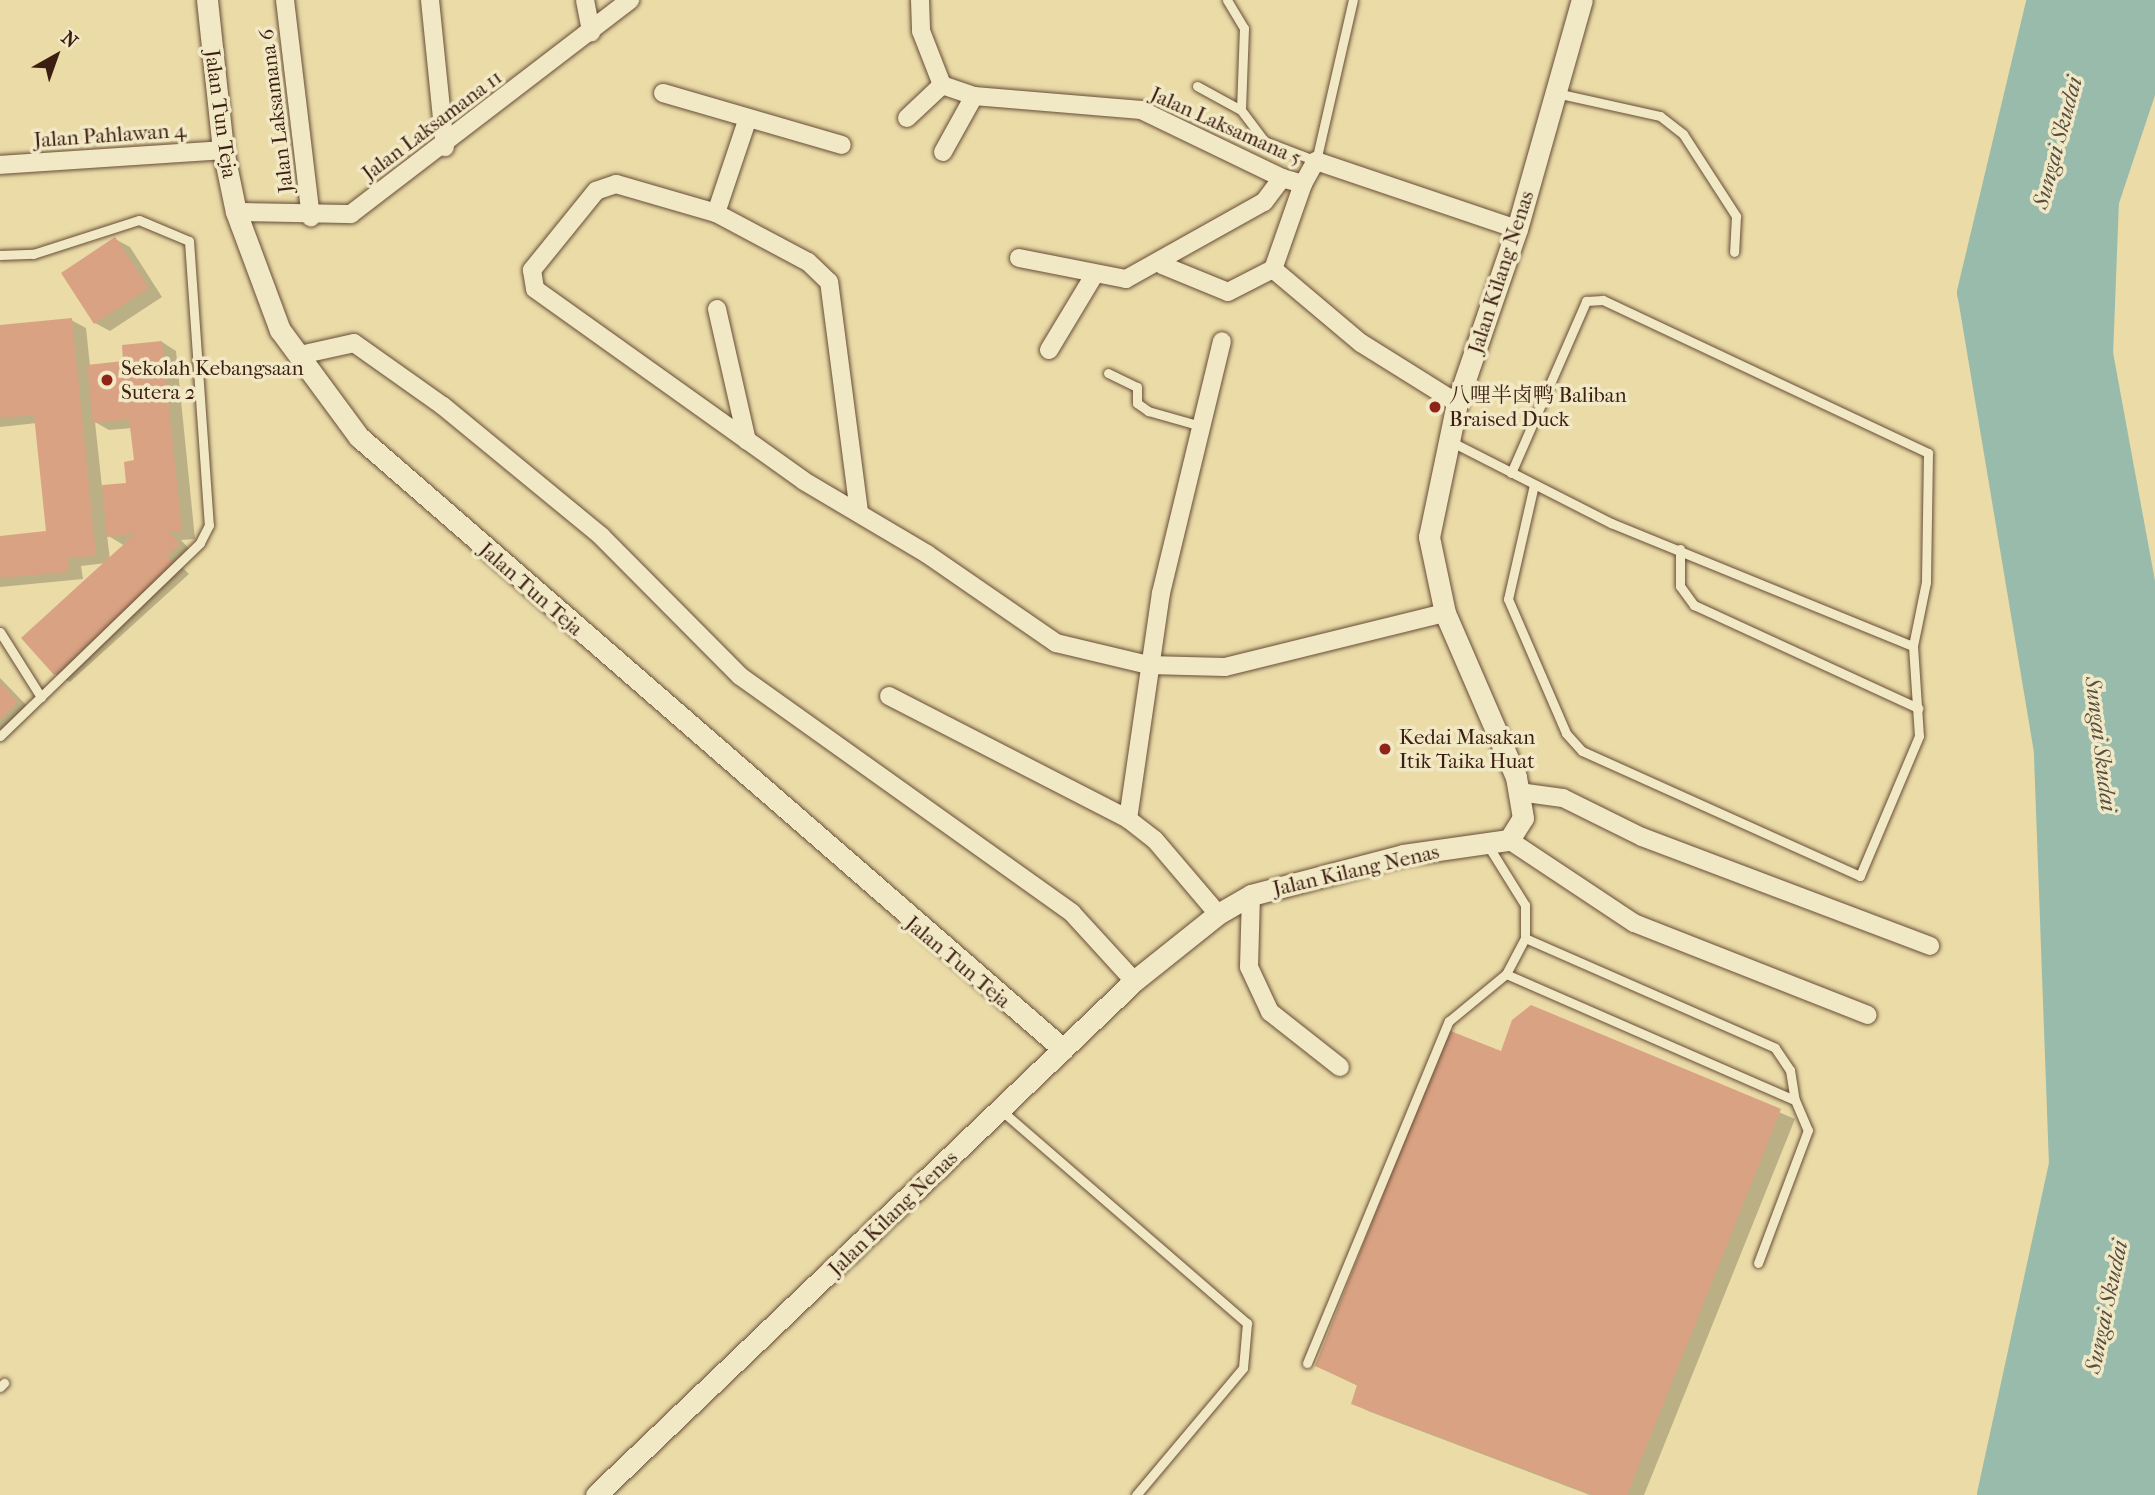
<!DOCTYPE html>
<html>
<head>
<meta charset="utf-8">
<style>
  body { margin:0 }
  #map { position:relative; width:2155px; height:1495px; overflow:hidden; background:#eadba7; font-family:"IM FELL French Canon","Noto Serif SC",serif }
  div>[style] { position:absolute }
  .water>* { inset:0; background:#98bbac }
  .shadow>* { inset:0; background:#0003 }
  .river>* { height:38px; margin:-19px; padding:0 19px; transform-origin:19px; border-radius:19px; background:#98bbac }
  .building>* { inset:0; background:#d9a283 }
  .roads { filter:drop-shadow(0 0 2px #684d37) drop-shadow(0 0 2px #684d37) }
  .service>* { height:9px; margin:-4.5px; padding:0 4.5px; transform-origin:4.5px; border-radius:4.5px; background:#f1e8c6 }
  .minor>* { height:18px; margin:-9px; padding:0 9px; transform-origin:9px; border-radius:9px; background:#f1e8c6 }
  .tertiary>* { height:21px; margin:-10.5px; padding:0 10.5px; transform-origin:10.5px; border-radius:10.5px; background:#f1e8c6 }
  .dots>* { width:19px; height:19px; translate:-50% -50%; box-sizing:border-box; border:4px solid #f1e8c6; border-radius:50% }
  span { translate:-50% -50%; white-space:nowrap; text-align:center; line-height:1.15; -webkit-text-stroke:7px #f1e8c6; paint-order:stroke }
  .street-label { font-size:21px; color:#3c1e12 }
  .poi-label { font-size:21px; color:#3c1e12 }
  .left { translate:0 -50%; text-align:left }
  .water-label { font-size:23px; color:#584d40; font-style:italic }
  .north { position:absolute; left:21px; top:21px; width:70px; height:70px; -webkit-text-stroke:5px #f1e8c6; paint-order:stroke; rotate:40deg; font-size:19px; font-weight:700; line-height:28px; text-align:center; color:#3c1e12 }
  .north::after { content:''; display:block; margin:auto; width:24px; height:32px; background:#3c1e12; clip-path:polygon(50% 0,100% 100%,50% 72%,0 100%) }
</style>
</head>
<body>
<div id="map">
  <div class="water">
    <i style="clip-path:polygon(2046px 0,2155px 0,2155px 35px,2100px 200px,2094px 354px,2155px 687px,2155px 1430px,2141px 1495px,1996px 1495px,2068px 1165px,2053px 751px,1976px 293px)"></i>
  </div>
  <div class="shadow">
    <i style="clip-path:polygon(115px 239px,130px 247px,162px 297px,110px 331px,95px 323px)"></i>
    <i style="clip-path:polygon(evenodd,71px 320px,86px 328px,90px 366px,125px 363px,162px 342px,176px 351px,195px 539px,181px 540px,193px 553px,180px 565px,189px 574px,70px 682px,55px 674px,106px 563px,81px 566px,83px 579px,0 587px,0 537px,48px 533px,37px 423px,0 427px,0 326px,71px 320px,95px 422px,109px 430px,132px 428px,136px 462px,128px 484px,102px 487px,95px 422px,71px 320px,107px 535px,125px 546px,110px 560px,107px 535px)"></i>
    <i style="clip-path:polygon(0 678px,32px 711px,0 741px)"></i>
    <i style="clip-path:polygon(1531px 1007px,1795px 1119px,1644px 1495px,1590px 1495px,1368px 1411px,1353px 1403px,1358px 1386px,1331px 1373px)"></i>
  </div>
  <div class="river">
    <i style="left:2155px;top:35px;width:174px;rotate:108.4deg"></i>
    <i style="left:2100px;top:200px;width:154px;rotate:92.2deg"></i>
    <i style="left:2094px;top:354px;width:339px;rotate:79.6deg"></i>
    <i style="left:1996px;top:1495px;width:338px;rotate:-77.7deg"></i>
    <i style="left:2068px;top:1165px;width:414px;rotate:-92.1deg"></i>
    <i style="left:2053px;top:751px;width:464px;rotate:-99.5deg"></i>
    <i style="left:1976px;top:293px;width:301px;rotate:-76.6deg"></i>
    <i style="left:2141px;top:1495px;width:66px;rotate:-77.8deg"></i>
  </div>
  <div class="building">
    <i style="clip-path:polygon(115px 237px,149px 288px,94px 324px,61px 273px)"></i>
    <i style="clip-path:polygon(72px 318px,96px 556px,68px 558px,69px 572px,0 578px,0 536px,46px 531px,34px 415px,0 418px,0 325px)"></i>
    <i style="clip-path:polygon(162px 341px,182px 531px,169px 532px,180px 544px,167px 556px,176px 565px,54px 675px,21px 638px,135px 534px,107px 537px,102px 485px,126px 483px,124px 462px,134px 460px,129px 419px,93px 423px,87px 365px,123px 361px,122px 345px)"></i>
    <i style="clip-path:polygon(0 683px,18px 702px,0 720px)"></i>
    <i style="clip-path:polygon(1531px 1005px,1781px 1109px,1627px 1495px,1593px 1495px,1351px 1404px,1357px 1385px,1315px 1366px,1448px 1030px,1501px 1051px,1512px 1020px)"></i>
  </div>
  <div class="roads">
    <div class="service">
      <i style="left:1227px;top:0;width:33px;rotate:59deg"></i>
      <i style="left:1244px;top:28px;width:82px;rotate:92.1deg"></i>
      <i style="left:1197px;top:86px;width:50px;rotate:28.6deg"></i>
      <i style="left:1241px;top:110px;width:39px;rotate:53deg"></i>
      <i style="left:1264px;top:141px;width:56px;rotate:21deg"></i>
      <i style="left:1316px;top:161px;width:165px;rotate:-77.1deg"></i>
      <i style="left:1556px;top:93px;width:107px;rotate:12.5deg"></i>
      <i style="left:1660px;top:116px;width:29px;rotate:38deg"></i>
      <i style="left:1683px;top:134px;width:98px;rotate:57.1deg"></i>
      <i style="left:1736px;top:216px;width:36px;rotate:93deg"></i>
      <i style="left:0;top:255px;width:33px;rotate:-2deg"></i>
      <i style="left:33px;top:254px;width:111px;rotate:-17.8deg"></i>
      <i style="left:139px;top:220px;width:54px;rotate:22.8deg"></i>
      <i style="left:189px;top:241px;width:285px;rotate:86deg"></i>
      <i style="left:209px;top:525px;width:20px;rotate:117deg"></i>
      <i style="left:200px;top:543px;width:278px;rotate:136deg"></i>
      <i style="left:1108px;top:373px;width:32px;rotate:26deg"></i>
      <i style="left:1137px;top:387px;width:16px;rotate:90deg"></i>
      <i style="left:1137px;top:403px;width:14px;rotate:36deg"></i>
      <i style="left:1148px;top:411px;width:55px;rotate:15.8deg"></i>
      <i style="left:1448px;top:440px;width:183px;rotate:27deg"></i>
      <i style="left:1611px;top:523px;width:326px;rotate:22.2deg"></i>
      <i style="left:1913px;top:646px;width:90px;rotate:86.2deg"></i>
      <i style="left:1919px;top:736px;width:152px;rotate:112.9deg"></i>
      <i style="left:1860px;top:876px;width:305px;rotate:-155.8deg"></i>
      <i style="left:1582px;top:751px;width:24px;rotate:-132deg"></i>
      <i style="left:1566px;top:733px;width:146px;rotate:-113.4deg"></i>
      <i style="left:1508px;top:599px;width:117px;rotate:-77.2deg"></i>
      <i style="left:1511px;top:473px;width:188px;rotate:-66.4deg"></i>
      <i style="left:1586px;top:301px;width:17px;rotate:-3deg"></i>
      <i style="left:1603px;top:300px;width:359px;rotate:25.2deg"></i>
      <i style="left:1928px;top:453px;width:129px;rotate:90.9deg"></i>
      <i style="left:1926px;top:582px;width:65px;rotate:101.5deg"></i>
      <i style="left:1680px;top:549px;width:37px;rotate:90deg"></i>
      <i style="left:1680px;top:586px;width:24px;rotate:54deg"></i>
      <i style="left:1694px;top:605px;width:247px;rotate:24.7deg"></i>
      <i style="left:0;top:632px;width:77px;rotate:57.8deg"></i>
      <i style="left:1487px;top:844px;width:72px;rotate:58.1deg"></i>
      <i style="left:1525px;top:905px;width:33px;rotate:90deg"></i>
      <i style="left:1525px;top:938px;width:41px;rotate:117.8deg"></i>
      <i style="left:1506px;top:974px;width:315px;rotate:23.6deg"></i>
      <i style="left:1795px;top:1100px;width:33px;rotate:67deg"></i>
      <i style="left:1808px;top:1130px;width:142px;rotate:110.6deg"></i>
      <i style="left:1525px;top:938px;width:273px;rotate:23.7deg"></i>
      <i style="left:1775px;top:1048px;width:27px;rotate:56deg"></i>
      <i style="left:1790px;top:1070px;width:30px;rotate:81deg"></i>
      <i style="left:1002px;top:1111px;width:324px;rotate:40.9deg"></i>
      <i style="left:1247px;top:1323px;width:45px;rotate:95.1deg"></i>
      <i style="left:1243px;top:1368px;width:166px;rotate:130.1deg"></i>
      <i style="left:1307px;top:1363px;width:370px;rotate:-67.5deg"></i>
      <i style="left:1449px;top:1021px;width:74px;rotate:-39.5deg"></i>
      <i style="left:0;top:1387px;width:6px;rotate:-45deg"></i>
    </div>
    <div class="minor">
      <i style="left:285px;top:0;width:219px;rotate:83.2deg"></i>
      <i style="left:430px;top:0;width:148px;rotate:84.2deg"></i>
      <i style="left:585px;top:0;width:33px;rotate:79deg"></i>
      <i style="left:920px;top:0;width:31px;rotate:88deg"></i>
      <i style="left:921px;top:31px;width:58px;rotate:68.7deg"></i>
      <i style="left:942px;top:85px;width:34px;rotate:19deg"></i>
      <i style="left:974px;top:96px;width:168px;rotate:4.8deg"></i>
      <i style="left:1141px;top:110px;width:157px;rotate:25.7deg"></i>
      <i style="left:1282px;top:178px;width:22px;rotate:16deg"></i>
      <i style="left:1303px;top:184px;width:26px;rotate:-61deg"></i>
      <i style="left:1316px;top:161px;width:212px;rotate:18.7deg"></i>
      <i style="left:663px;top:93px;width:186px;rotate:16.2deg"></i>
      <i style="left:907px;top:118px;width:48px;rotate:-43.3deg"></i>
      <i style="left:943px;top:152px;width:64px;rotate:-61deg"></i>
      <i style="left:0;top:165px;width:224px;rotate:-3.8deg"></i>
      <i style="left:1303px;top:184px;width:90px;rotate:109.4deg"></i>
      <i style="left:1273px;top:269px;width:115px;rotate:40.1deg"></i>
      <i style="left:1361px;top:343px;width:113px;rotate:32deg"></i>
      <i style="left:236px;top:212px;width:115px;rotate:1deg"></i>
      <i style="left:351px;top:214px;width:352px;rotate:-37.5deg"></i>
      <i style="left:716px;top:213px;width:100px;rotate:-71.4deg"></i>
      <i style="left:1019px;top:258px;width:109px;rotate:11.1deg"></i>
      <i style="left:1126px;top:279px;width:158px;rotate:-29.2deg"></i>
      <i style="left:1264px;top:202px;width:30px;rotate:-53deg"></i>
      <i style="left:1162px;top:265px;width:71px;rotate:22.2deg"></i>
      <i style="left:1228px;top:292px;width:51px;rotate:-27.1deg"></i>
      <i style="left:717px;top:309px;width:135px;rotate:77.2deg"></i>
      <i style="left:1049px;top:350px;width:85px;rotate:-58.9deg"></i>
      <i style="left:300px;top:355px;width:55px;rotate:-12.5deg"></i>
      <i style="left:354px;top:343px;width:109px;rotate:35.3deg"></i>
      <i style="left:443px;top:406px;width:205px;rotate:39.4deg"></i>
      <i style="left:601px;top:536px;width:197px;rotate:45.2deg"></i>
      <i style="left:740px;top:676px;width:408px;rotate:35.5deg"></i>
      <i style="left:1072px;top:913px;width:92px;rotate:47.6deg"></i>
      <i style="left:859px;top:512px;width:232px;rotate:-97.4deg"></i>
      <i style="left:829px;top:282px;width:29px;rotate:-136deg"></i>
      <i style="left:808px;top:262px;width:104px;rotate:-152deg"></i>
      <i style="left:716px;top:213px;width:104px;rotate:-163.8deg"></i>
      <i style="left:616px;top:184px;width:21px;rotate:161deg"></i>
      <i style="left:596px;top:191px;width:102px;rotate:129deg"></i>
      <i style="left:532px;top:270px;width:19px;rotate:81deg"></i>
      <i style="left:535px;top:289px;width:330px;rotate:35.5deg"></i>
      <i style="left:804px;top:481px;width:143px;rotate:30.7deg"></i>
      <i style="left:927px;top:554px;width:157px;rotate:34.6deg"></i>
      <i style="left:1056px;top:643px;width:95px;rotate:13.4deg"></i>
      <i style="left:1148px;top:665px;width:77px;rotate:1.5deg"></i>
      <i style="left:1225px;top:667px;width:227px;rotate:-13.8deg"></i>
      <i style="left:889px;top:696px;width:269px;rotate:27.2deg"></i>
      <i style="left:1128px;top:819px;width:34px;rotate:38deg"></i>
      <i style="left:1155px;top:840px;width:97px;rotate:49.6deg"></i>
      <i style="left:1519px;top:792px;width:44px;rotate:7.8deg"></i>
      <i style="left:1563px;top:798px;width:88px;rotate:26.3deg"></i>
      <i style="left:1642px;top:837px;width:308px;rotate:20.7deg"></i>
      <i style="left:1128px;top:819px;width:228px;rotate:-81.7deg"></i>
      <i style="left:1161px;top:593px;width:259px;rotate:-76.4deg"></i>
      <i style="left:1509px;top:840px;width:150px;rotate:33.6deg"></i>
      <i style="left:1634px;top:923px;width:251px;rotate:21.5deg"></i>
      <i style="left:1251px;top:895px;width:72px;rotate:91.6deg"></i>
      <i style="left:1249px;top:967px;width:50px;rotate:65deg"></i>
      <i style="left:1270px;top:1012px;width:89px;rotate:38.2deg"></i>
    </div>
    <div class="tertiary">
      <i style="left:207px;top:0;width:151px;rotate:83.9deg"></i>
      <i style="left:223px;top:150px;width:63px;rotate:78.2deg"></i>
      <i style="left:236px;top:212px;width:126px;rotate:69.6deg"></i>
      <i style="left:280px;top:330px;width:133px;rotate:53.6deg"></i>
      <i style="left:359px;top:437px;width:933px;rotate:41deg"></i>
      <i style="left:596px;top:1495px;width:744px;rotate:-43.69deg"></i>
      <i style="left:1134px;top:981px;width:107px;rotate:-38.6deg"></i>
      <i style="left:1218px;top:914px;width:38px;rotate:-30deg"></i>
      <i style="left:1251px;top:895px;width:157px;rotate:-14.7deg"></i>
      <i style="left:1403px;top:855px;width:107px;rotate:-8.1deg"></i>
      <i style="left:1509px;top:840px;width:26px;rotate:-58deg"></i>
      <i style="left:1523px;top:818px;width:42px;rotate:-99.7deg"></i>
      <i style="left:1516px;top:777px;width:179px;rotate:-113.4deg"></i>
      <i style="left:1445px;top:613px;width:78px;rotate:-101.9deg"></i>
      <i style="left:1429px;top:537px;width:137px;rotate:-78.2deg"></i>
      <i style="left:1457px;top:403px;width:184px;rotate:-71deg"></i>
      <i style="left:1517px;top:229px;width:238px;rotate:-74.2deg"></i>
    </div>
  </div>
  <div class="dots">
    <i style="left:107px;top:380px;background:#8f2418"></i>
    <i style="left:1435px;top:407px;background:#8f2418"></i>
    <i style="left:1385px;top:749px;background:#8f2418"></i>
  </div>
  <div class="street-label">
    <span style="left:276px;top:111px;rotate:-97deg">Jalan Laksamana 6</span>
    <span style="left:221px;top:114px;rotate:82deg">Jalan Tun Teja</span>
    <span style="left:432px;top:125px;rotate:-37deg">Jalan Laksamana 11</span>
    <span style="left:1226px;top:126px;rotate:24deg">Jalan Laksamana 5</span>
    <span style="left:110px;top:135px;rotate:-4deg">Jalan Pahlawan 4</span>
    <span style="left:1501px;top:272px;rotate:-72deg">Jalan Kilang Nenas</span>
    <span style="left:531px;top:589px;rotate:41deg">Jalan Tun Teja</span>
    <span style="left:1356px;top:870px;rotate:-13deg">Jalan Kilang Nenas</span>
    <span style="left:958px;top:962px;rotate:40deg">Jalan Tun Teja</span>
    <span style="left:893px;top:1213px;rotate:-44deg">Jalan Kilang Nenas</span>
  </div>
  <div class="poi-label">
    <span class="left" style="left:121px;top:380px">Sekolah Kebangsaan<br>Sutera 2</span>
    <span class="left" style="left:1449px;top:407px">八哩半卤鸭 Baliban<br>Braised Duck</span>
    <span class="left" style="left:1399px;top:749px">Kedai Masakan<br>Itik Taika Huat</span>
  </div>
  <div class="water-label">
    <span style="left:2058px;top:143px;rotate:-75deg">Sungai Skudai</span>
    <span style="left:2100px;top:744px;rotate:83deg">Sungai Skudai</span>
    <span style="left:2107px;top:1307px;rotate:-78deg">Sungai Skudai</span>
  </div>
  <div class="north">N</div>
</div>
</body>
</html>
